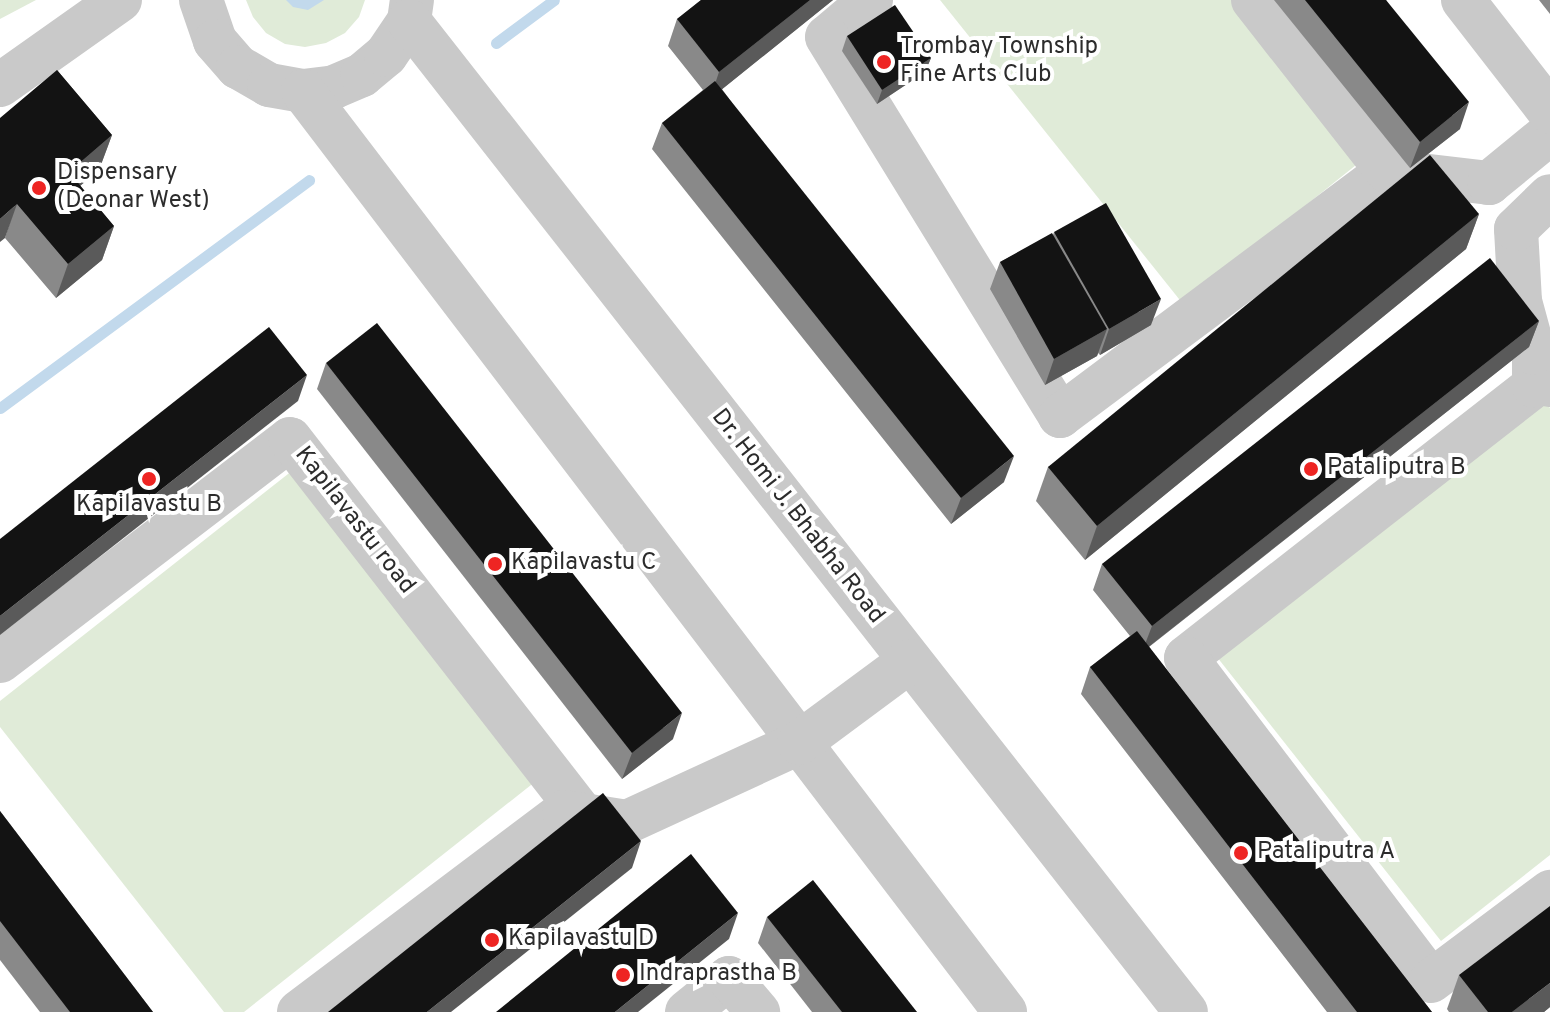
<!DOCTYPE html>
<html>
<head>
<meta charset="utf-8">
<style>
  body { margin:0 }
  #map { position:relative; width:1550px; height:1012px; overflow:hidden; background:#fff; font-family:Overpass,sans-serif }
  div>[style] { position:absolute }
  .green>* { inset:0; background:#e0ebd8 }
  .water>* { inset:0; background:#c2d9ec }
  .stream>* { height:11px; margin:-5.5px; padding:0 5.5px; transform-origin:5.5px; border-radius:5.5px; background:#c2d9ec }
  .minor>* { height:44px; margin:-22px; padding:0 22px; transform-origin:22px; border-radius:22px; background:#c9c9c9 }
  .wall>* { inset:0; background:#898989 }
  .shaded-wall>* { inset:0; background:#5a5a5a }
  .building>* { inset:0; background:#131313 }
  .dots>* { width:22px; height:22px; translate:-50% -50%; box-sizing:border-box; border:4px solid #fff; border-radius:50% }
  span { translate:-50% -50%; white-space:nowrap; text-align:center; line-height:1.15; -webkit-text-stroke:8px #fff; paint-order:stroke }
  .poi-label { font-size:24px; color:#2c2c2c }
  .left { translate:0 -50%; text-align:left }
  .street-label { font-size:24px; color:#2c2c2c }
</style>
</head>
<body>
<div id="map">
  <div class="green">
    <i style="clip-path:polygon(0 0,36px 0,0 19px)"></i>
    <i style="clip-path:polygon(246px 0,365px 0,359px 17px,345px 33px,326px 43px,305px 47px,285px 44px,266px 33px,253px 17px)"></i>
    <i style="clip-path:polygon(940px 0,1240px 0,1366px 157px,1183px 304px)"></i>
    <i style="clip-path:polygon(1543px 400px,1550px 408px,1550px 855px,1441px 941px,1217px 657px)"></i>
    <i style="clip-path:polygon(316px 452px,560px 762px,244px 1012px,224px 1012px,0 727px,0 701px)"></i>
  </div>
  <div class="water">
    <i style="clip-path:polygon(286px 0,324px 0,308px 10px,293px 7px)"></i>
  </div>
  <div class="stream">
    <i style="left:496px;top:43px;width:72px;rotate:-36.6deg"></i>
    <i style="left:0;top:408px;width:384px;rotate:-36.4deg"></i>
  </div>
  <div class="minor">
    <i style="left:201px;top:0;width:43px;rotate:71.1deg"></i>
    <i style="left:215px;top:41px;width:35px;rotate:49deg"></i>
    <i style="left:238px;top:67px;width:36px;rotate:30deg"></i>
    <i style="left:269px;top:85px;width:35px;rotate:10deg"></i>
    <i style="left:303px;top:91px;width:31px;rotate:-7deg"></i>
    <i style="left:334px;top:87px;width:30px;rotate:-23deg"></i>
    <i style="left:362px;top:75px;width:31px;rotate:-40deg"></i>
    <i style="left:386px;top:55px;width:41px;rotate:-55.9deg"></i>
    <i style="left:409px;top:21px;width:21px;rotate:-82deg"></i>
    <i style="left:871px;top:0;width:57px;rotate:139.9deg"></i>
    <i style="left:827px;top:37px;width:445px;rotate:58.4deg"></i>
    <i style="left:1060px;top:416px;width:409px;rotate:-36.8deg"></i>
    <i style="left:1387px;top:171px;width:103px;rotate:6.7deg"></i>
    <i style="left:1489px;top:183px;width:79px;rotate:-39.3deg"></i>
    <i style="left:1253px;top:0;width:217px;rotate:51.9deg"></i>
    <i style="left:1463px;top:0;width:142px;rotate:52.2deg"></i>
    <i style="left:409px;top:21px;width:1259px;rotate:51.9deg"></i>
    <i style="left:0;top:85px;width:147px;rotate:-35.3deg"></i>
    <i style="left:303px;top:91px;width:1158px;rotate:52.68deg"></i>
    <i style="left:1550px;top:385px;width:9px;rotate:-131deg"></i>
    <i style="left:1544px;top:378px;width:454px;rotate:142deg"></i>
    <i style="left:1186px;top:658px;width:405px;rotate:52.8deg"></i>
    <i style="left:1431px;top:981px;width:149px;rotate:-36.8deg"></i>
    <i style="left:1534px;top:386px;width:33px;rotate:-90deg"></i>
    <i style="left:1534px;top:353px;width:54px;rotate:-105.1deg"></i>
    <i style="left:1520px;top:301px;width:72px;rotate:-93.2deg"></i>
    <i style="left:1516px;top:229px;width:47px;rotate:-44.1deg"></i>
    <i style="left:0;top:661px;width:365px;rotate:-37.4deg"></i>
    <i style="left:290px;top:439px;width:477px;rotate:52.1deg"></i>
    <i style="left:299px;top:1012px;width:332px;rotate:-37deg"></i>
    <i style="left:564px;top:812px;width:64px;rotate:9deg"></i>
    <i style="left:627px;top:822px;width:189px;rotate:-24.7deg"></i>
    <i style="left:799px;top:743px;width:138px;rotate:-36.5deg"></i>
    <i style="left:687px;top:1012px;width:54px;rotate:-39deg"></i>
    <i style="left:729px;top:978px;width:45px;rotate:49.5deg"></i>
  </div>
  <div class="wall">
    <i style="clip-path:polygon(701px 0,833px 0,722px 89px,1004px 482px,951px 524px,652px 149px,662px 123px,703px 90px,668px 46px,677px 19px)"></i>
    <i style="clip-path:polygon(1274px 0,1386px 0,1460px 129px,1410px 168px)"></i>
    <i style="clip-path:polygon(1539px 0,1550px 0,1550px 14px)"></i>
    <i style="clip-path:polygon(847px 36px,931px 58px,925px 72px,877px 104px,842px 51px)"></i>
    <i style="clip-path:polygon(57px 70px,112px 135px,99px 170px,80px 186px,114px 226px,102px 260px,56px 298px,5px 238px)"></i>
    <i style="clip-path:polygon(1479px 214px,1466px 249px,1085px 560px,1036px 501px,1048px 467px)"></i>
    <i style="clip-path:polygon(1054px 232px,1151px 325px,1100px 355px,1098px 353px,1097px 356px,1045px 385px,990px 289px,1000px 262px,1053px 235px)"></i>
    <i style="clip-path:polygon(1539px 321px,1529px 347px,1149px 647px,1432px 1012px,1327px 1012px,1081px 694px,1090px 667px,1130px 636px,1093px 590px,1102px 564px)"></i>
    <i style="clip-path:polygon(326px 363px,673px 739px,622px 779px,317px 389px)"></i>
    <i style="clip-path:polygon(0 811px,153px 1012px,40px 1012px,0 960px)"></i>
    <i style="clip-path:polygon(767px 917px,917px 1012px,812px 1012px,758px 943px)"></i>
    <i style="clip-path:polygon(1459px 975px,1550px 1007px,1544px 1012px,1449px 1012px,1447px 1009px)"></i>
  </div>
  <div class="shaded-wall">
    <i style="clip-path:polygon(810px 0,833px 0,710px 99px,719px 72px)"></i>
    <i style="clip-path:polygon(931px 58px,925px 72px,877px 104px,882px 90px)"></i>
    <i style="clip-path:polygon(1469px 102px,1460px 129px,1410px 168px,1420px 142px)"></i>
    <i style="clip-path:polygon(112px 135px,99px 170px,56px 206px,69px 172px)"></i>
    <i style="clip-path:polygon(17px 204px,5px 238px,0 242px,0 219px)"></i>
    <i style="clip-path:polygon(1479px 214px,1466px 249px,1085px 560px,1097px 526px)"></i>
    <i style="clip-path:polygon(114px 226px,102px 260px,56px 298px,68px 264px)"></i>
    <i style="clip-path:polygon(1161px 299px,1151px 325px,1100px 355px,1109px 329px)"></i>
    <i style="clip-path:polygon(1539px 321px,1529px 347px,1142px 652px,1152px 626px)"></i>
    <i style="clip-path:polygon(1107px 329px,1097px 356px,1045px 385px,1054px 359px)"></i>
    <i style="clip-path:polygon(307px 375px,298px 401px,0 635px,0 616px)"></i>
    <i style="clip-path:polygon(1014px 456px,1004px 482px,951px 524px,961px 498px)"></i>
    <i style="clip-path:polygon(682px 713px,673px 739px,622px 779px,632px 753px)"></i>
    <i style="clip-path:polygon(641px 841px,632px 868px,451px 1012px,427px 1012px)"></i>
    <i style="clip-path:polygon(738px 913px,729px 939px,638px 1012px,615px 1012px)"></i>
    <i style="clip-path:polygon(1550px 983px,1550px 1007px,1544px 1012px,1512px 1012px)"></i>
  </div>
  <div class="building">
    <i style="clip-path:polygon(701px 0,810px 0,719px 72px,677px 19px)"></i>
    <i style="clip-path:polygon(1305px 0,1386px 0,1469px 102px,1420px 142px)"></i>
    <i style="clip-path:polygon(895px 5px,931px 58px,882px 90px,847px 36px)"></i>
    <i style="clip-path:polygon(57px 70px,112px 135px,69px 172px,114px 226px,68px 264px,17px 204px,0 219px,0 118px)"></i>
    <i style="clip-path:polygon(715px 81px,1014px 456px,961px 498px,662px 123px)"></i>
    <i style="clip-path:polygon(1430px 155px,1479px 214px,1097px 526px,1048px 467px)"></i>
    <i style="clip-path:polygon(1106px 203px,1161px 299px,1109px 329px,1054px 232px)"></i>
    <i style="clip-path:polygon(1052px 233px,1107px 329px,1054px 359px,1000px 262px)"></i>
    <i style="clip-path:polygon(1490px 258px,1539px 321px,1152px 626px,1102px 564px)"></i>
    <i style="clip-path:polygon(377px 323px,682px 713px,632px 753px,326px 363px)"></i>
    <i style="clip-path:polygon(269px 327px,307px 375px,0 616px,0 539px)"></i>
    <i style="clip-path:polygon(1137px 631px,1432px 1012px,1357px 1012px,1090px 667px)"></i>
    <i style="clip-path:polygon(603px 793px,641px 841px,427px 1012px,328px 1012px)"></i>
    <i style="clip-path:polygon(0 811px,153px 1012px,70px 1012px,0 921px)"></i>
    <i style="clip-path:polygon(691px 854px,738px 913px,615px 1012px,496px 1012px)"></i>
    <i style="clip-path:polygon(813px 880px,917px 1012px,842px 1012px,767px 917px)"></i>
    <i style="clip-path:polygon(1550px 906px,1550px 983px,1512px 1012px,1488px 1012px,1459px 975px)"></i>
  </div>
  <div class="dots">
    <i style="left:884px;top:62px;background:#ee2523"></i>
    <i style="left:39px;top:188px;background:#ee2523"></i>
    <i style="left:1311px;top:469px;background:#ee2523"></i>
    <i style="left:149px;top:479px;background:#ee2523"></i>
    <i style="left:495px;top:564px;background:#ee2523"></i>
    <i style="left:1241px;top:853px;background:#ee2523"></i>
    <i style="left:492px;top:940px;background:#ee2523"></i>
    <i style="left:623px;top:975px;background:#ee2523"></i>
  </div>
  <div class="poi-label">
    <span class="left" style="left:900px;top:62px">Trombay Township<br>Fine Arts Club</span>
    <span class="left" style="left:57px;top:188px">Dispensary<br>(Deonar West)</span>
    <span class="left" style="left:1327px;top:469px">Pataliputra B</span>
    <span style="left:149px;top:506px">Kapilavastu B</span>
    <span class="left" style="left:511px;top:564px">Kapilavastu C</span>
    <span class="left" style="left:1257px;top:853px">Pataliputra A</span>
    <span class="left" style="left:508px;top:940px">Kapilavastu D</span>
    <span class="left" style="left:639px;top:975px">Indraprastha B</span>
  </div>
  <div class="street-label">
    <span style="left:797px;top:517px;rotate:52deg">Dr. Homi J. Bhabha Road</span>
    <span style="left:354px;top:521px;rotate:52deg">Kapilavastu road</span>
  </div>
</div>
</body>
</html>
